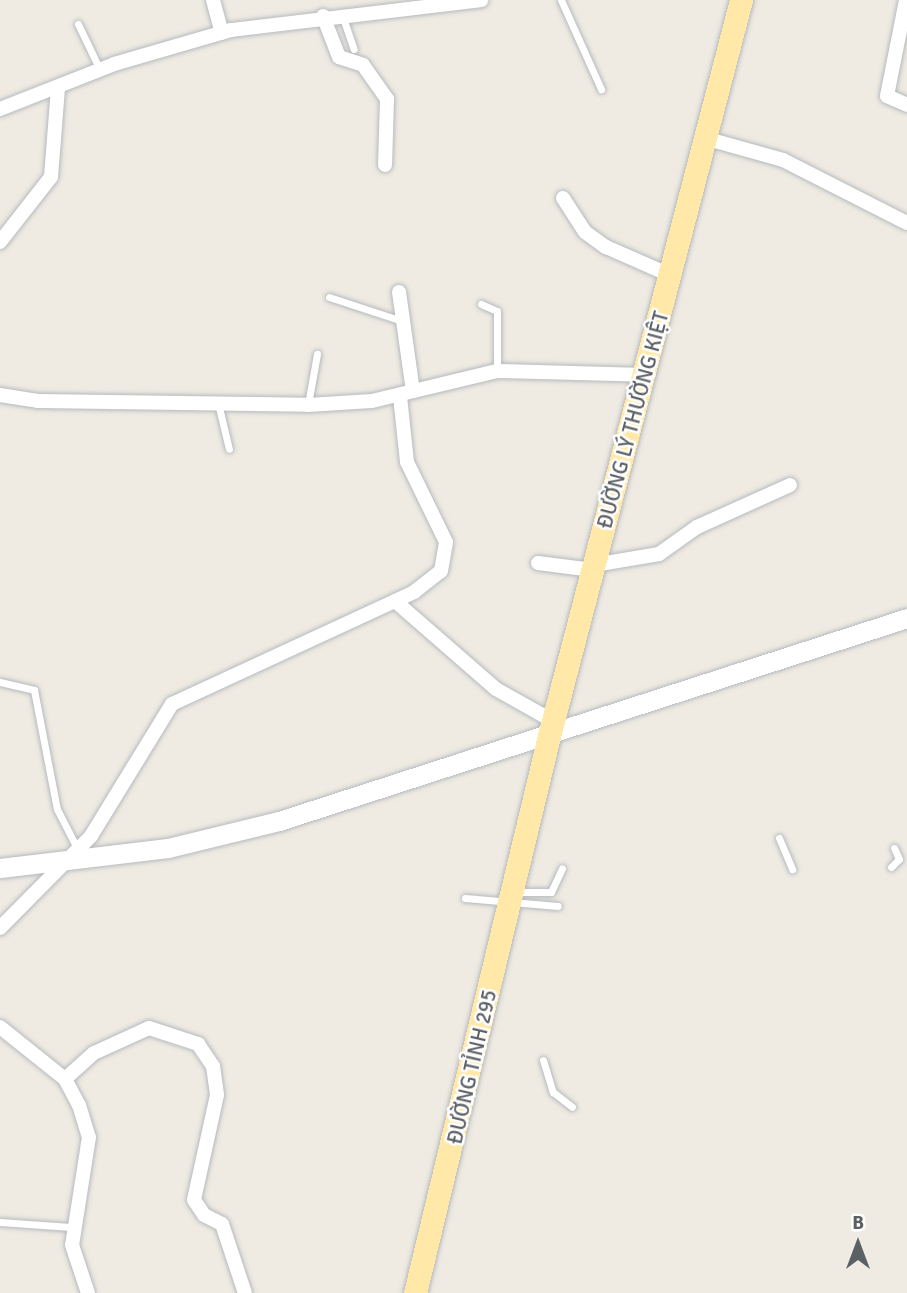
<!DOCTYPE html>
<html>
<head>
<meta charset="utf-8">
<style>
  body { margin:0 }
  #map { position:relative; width:907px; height:1293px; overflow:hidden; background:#efebe3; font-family:Signika,sans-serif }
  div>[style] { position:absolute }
  .roads { filter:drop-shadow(0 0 2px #b6babe) drop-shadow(0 0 2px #b6babe) }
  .lane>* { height:7px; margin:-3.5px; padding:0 3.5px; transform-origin:3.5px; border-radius:3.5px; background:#fff }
  .street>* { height:14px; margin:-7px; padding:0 7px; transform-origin:7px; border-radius:7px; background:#fff }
  .secondary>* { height:19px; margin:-9.5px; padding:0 9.5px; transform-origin:9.5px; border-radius:9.5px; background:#fff }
  .primary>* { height:23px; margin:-11.5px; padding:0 11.5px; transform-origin:11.5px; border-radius:11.5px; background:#ffe8a8 }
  span { translate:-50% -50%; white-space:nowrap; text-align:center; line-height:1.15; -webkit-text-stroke:5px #fff; paint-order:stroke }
  .street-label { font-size:21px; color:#5b6065 }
  .north { position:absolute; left:823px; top:1209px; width:70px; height:70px; -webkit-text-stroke:5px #fff; paint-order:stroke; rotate:0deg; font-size:19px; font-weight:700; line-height:28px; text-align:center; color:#5b6065 }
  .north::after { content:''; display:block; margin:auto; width:24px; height:32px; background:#5b6065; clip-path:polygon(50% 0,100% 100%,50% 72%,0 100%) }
</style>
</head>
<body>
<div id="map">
  <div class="roads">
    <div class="lane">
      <i style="left:561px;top:0;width:98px;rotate:65.8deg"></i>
      <i style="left:342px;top:15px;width:36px;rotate:71deg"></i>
      <i style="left:78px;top:24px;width:51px;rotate:64.4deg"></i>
      <i style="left:329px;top:297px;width:77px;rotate:18.2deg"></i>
      <i style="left:481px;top:304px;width:17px;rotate:24deg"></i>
      <i style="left:497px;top:311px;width:60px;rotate:90deg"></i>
      <i style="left:218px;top:403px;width:47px;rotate:76.6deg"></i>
      <i style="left:308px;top:404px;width:51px;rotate:-79.8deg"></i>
      <i style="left:0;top:682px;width:35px;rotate:13deg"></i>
      <i style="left:34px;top:690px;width:121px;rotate:79.1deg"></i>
      <i style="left:57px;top:809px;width:46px;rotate:62.9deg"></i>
      <i style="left:779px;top:838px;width:34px;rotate:67deg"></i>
      <i style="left:891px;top:867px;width:11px;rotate:-45deg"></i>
      <i style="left:899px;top:859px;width:12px;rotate:-114deg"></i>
      <i style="left:514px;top:892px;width:37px"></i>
      <i style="left:551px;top:892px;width:26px;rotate:-65deg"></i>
      <i style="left:465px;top:898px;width:93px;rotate:4.9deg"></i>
      <i style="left:543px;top:1060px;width:34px;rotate:73deg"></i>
      <i style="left:553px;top:1092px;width:24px;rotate:38deg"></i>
      <i style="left:0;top:1222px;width:71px;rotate:4deg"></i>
    </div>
    <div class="street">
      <i style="left:213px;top:0;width:34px;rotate:75deg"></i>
      <i style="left:906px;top:0;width:98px;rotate:101.2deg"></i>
      <i style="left:887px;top:96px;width:22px;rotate:24deg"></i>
      <i style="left:323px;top:16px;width:44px;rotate:68.7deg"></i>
      <i style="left:339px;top:57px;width:25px;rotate:18deg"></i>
      <i style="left:363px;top:65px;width:42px;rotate:54.8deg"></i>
      <i style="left:387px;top:99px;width:66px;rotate:91.7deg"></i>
      <i style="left:0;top:109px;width:123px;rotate:-21.5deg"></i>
      <i style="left:114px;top:64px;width:122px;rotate:-16.2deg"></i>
      <i style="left:231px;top:30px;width:252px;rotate:-6.8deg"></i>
      <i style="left:708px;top:139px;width:78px;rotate:15.6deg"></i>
      <i style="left:783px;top:160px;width:139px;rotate:26.9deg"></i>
      <i style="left:563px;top:198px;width:40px;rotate:57.1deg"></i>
      <i style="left:585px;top:232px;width:26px;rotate:36deg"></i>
      <i style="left:606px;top:247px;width:72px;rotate:23.7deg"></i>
      <i style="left:0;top:242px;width:83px;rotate:-51.9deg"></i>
      <i style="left:51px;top:177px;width:88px;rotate:-85.5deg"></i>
      <i style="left:399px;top:292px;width:100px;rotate:82deg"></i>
      <i style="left:0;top:395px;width:38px;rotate:9deg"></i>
      <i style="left:38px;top:401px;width:270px;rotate:0.8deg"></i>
      <i style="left:308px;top:405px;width:64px;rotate:-3.6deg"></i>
      <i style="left:372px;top:401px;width:129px;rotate:-13.5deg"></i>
      <i style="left:497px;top:371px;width:148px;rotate:1.5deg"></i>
      <i style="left:538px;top:563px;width:55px;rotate:7.3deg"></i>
      <i style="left:594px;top:565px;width:66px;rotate:-9.6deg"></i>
      <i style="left:659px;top:554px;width:47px;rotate:-35.4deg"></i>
      <i style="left:697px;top:527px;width:102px;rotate:-24.3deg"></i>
      <i style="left:395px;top:601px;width:134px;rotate:41.1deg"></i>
      <i style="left:496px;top:689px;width:65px;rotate:29.3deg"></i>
      <i style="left:0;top:928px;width:129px;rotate:-45.3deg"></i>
      <i style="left:91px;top:836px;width:155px;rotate:-58.5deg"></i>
      <i style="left:172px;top:704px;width:267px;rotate:-24.8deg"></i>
      <i style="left:414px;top:592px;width:34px;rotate:-38deg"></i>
      <i style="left:441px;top:571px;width:29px;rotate:-80deg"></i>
      <i style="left:446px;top:542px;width:89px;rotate:-116deg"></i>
      <i style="left:407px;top:462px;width:66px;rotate:-96.1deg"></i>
      <i style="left:0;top:1027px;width:83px;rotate:38.7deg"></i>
      <i style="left:65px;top:1079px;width:30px;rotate:62deg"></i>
      <i style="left:79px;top:1105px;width:34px;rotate:73deg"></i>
      <i style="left:89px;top:1137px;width:109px;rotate:98.9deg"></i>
      <i style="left:72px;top:1245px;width:51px;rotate:71.6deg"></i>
      <i style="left:65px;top:1079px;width:39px;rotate:-42deg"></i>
      <i style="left:94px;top:1053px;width:60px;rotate:-24.4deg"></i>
      <i style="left:149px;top:1028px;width:52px;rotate:18.1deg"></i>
      <i style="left:198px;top:1044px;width:27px;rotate:56deg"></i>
      <i style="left:213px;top:1066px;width:29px;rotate:82deg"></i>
      <i style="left:217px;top:1095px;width:107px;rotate:102.4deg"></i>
      <i style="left:194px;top:1200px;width:18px;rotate:56deg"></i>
      <i style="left:204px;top:1215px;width:20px;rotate:27deg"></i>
      <i style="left:222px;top:1224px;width:73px;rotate:71.6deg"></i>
    </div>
    <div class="secondary">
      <i style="left:0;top:868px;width:169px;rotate:-6.8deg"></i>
      <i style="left:168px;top:848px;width:114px;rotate:-13.7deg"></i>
      <i style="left:279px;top:821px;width:660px;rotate:-17.91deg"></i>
    </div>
    <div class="primary">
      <i style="left:415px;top:1293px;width:573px;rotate:-76.47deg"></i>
      <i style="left:549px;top:736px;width:761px;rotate:-75.38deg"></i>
    </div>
  </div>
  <div class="street-label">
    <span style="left:633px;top:420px;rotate:-75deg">ĐƯỜNG LÝ THƯỜNG KIỆT</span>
    <span style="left:472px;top:1067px;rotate:-77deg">ĐƯỜNG TỈNH 295</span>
  </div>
  <div class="north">B</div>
</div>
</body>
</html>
